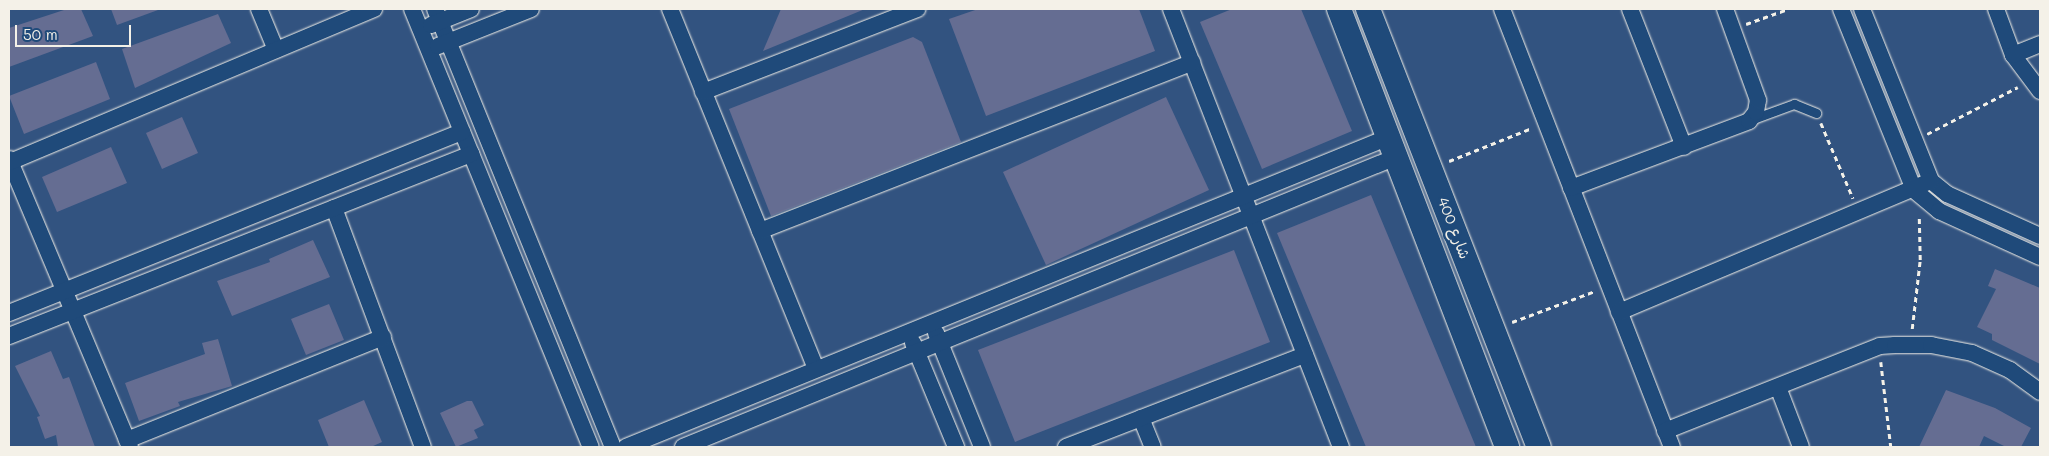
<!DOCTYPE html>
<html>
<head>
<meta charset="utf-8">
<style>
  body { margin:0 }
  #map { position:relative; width:2049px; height:456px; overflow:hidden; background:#325380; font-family:Mali,"Playpen Sans Arabic",sans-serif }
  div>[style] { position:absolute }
  .building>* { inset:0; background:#656d92 }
  .path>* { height:2.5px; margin-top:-1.25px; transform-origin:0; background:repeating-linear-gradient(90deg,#f4f1e8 0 5px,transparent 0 9px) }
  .roads { filter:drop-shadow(0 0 1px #f4f1e8) drop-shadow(0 0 1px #f4f1e8) }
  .lane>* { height:9px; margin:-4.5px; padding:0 4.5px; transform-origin:4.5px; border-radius:4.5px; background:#1f4a7a }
  .street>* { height:16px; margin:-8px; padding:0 8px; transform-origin:8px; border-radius:8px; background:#1f4a7a }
  .secondary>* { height:24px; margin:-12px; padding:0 12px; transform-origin:12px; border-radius:12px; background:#1f4a7a }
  span { translate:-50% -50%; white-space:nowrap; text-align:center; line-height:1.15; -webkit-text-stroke:5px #1f4a7a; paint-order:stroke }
  .street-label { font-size:15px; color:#f4f1e8 }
  .frame { position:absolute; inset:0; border:10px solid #f4f1e8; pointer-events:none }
  .scale { position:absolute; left:15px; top:25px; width:116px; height:22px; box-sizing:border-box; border:2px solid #f4f1e8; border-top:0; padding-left:6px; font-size:15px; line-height:18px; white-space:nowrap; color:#f4f1e8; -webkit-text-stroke:4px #1f4a7a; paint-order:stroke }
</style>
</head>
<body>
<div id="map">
  <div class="building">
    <i style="clip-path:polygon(67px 9px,81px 9px,93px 36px,9px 67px,9px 28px)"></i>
    <i style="clip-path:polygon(111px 9px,158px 9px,158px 10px,117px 25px)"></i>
    <i style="clip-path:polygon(781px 9px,865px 9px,763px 51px)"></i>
    <i style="clip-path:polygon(978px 9px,1139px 9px,1155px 51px,986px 116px,949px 19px)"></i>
    <i style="clip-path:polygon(1232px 9px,1301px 9px,1352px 131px,1262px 169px,1200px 22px)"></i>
    <i style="clip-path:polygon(218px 14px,231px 43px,135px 88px,122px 49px)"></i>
    <i style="clip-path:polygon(913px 37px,922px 42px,961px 142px,771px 216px,729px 109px)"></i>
    <i style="clip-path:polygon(96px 62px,110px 99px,24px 134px,9px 96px)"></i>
    <i style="clip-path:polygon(1166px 97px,1209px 190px,1046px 265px,1003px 172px)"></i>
    <i style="clip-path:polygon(182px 117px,198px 153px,162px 169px,146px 133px)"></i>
    <i style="clip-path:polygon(111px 147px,127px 183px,57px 212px,42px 177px)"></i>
    <i style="clip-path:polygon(1371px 195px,1476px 447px,1366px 447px,1277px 233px)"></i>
    <i style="clip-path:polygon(313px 240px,330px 277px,232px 316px,217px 281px,270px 262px,269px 259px)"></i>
    <i style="clip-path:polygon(1234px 250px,1270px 342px,1015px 442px,978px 350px)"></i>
    <i style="clip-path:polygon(1995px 269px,2040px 288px,2040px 364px,1992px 340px,1992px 334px,1977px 327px,1996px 289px,1988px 286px)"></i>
    <i style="clip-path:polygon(329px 304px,344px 340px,306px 355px,291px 319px)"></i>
    <i style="clip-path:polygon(218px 339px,232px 386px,178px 402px,180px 406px,139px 421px,125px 383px,205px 354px,202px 343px)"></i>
    <i style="clip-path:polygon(51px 351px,63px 379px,69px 377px,95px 447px,58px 447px,56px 435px,45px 439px,37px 417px,40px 416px,15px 366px)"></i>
    <i style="clip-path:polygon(1946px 390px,1995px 408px,2031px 428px,2021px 447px,2006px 447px,1984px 436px,1979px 447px,1919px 447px)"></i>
    <i style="clip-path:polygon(364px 400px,382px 442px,371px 447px,329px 447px,318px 420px)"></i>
    <i style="clip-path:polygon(467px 401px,472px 401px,484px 425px,474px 430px,478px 438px,456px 447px,440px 413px)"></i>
  </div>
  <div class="path">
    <i style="left:1746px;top:24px;width:45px;rotate:-19.7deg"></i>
    <i style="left:1821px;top:123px;width:82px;rotate:66.9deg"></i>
    <i style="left:1927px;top:134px;width:102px;rotate:-27.3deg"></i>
    <i style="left:1449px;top:161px;width:89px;rotate:-21.7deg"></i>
    <i style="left:1512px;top:322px;width:89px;rotate:-20.5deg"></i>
    <i style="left:1912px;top:329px;width:69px;rotate:-83.4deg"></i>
    <i style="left:1920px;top:260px;width:45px;rotate:-91.3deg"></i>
    <i style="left:1881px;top:362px;width:86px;rotate:83.3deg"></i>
  </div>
  <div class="roads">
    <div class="lane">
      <i style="left:1753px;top:119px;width:44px;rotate:-20.1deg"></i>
      <i style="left:1794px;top:104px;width:24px;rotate:22deg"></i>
    </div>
    <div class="street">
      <i style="left:259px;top:9px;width:44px;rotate:67.5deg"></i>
      <i style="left:412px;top:9px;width:473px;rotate:67.8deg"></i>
      <i style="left:435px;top:9px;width:473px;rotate:67.9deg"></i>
      <i style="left:670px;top:9px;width:388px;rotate:67.9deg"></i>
      <i style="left:1171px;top:9px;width:470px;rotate:68.8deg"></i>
      <i style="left:1502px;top:9px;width:470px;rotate:68.8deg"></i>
      <i style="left:1630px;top:9px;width:148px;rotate:68.6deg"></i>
      <i style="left:1841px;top:9px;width:195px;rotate:68deg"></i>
      <i style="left:1914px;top:190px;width:33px;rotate:40deg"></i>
      <i style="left:1939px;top:211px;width:111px;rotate:24.5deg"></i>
      <i style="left:1862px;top:9px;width:185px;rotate:68.1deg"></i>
      <i style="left:1931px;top:181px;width:21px;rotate:39deg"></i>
      <i style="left:1947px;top:194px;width:102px;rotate:24.3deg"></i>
      <i style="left:1996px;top:9px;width:49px;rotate:69.7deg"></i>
      <i style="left:2013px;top:55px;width:45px;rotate:53.1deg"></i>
      <i style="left:431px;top:25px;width:43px;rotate:-21.8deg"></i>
      <i style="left:438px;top:46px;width:100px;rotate:-21.7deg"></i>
      <i style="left:2013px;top:55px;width:29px;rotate:-22deg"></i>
      <i style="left:703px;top:92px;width:230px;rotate:-21.2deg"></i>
      <i style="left:9px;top:159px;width:312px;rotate:67.2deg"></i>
      <i style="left:10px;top:162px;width:395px;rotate:-22.8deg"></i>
      <i style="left:1571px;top:188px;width:190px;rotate:-20.6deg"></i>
      <i style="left:1749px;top:121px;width:11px;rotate:-52deg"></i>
      <i style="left:1756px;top:112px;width:12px;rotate:-81deg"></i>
      <i style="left:1758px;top:100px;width:97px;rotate:-109.9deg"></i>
      <i style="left:334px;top:208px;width:255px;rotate:69.6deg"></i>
      <i style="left:760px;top:231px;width:464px;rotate:-21.3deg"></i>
      <i style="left:1619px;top:312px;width:338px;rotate:-22.8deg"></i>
      <i style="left:9px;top:313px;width:488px;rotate:-21.8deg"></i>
      <i style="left:936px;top:333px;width:123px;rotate:68deg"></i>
      <i style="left:9px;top:336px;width:497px;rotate:-21.5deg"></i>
      <i style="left:913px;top:343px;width:113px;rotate:67.5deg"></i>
      <i style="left:1778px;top:387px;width:64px;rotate:69deg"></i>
      <i style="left:1141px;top:418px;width:31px;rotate:68deg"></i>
      <i style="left:1665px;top:431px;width:231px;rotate:-21.6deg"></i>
      <i style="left:1880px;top:346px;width:15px;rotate:-4deg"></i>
      <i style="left:1895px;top:345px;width:36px"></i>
      <i style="left:1931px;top:345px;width:42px;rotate:11deg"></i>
      <i style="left:1972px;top:353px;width:42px;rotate:24.1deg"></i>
      <i style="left:2010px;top:370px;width:37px;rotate:36deg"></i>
      <i style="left:127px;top:440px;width:276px;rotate:-21.9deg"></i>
      <i style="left:626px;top:447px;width:824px;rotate:-22.11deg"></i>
      <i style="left:683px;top:447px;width:770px;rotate:-22.13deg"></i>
      <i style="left:1066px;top:447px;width:256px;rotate:-21.1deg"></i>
    </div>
    <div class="secondary">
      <i style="left:1339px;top:9px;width:469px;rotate:69deg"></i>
      <i style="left:1368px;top:9px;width:470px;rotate:68.7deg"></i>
    </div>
  </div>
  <div class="street-label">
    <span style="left:1454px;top:228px;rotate:69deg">شارع 400</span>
  </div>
  <div class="frame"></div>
  <div class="scale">50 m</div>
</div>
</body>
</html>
